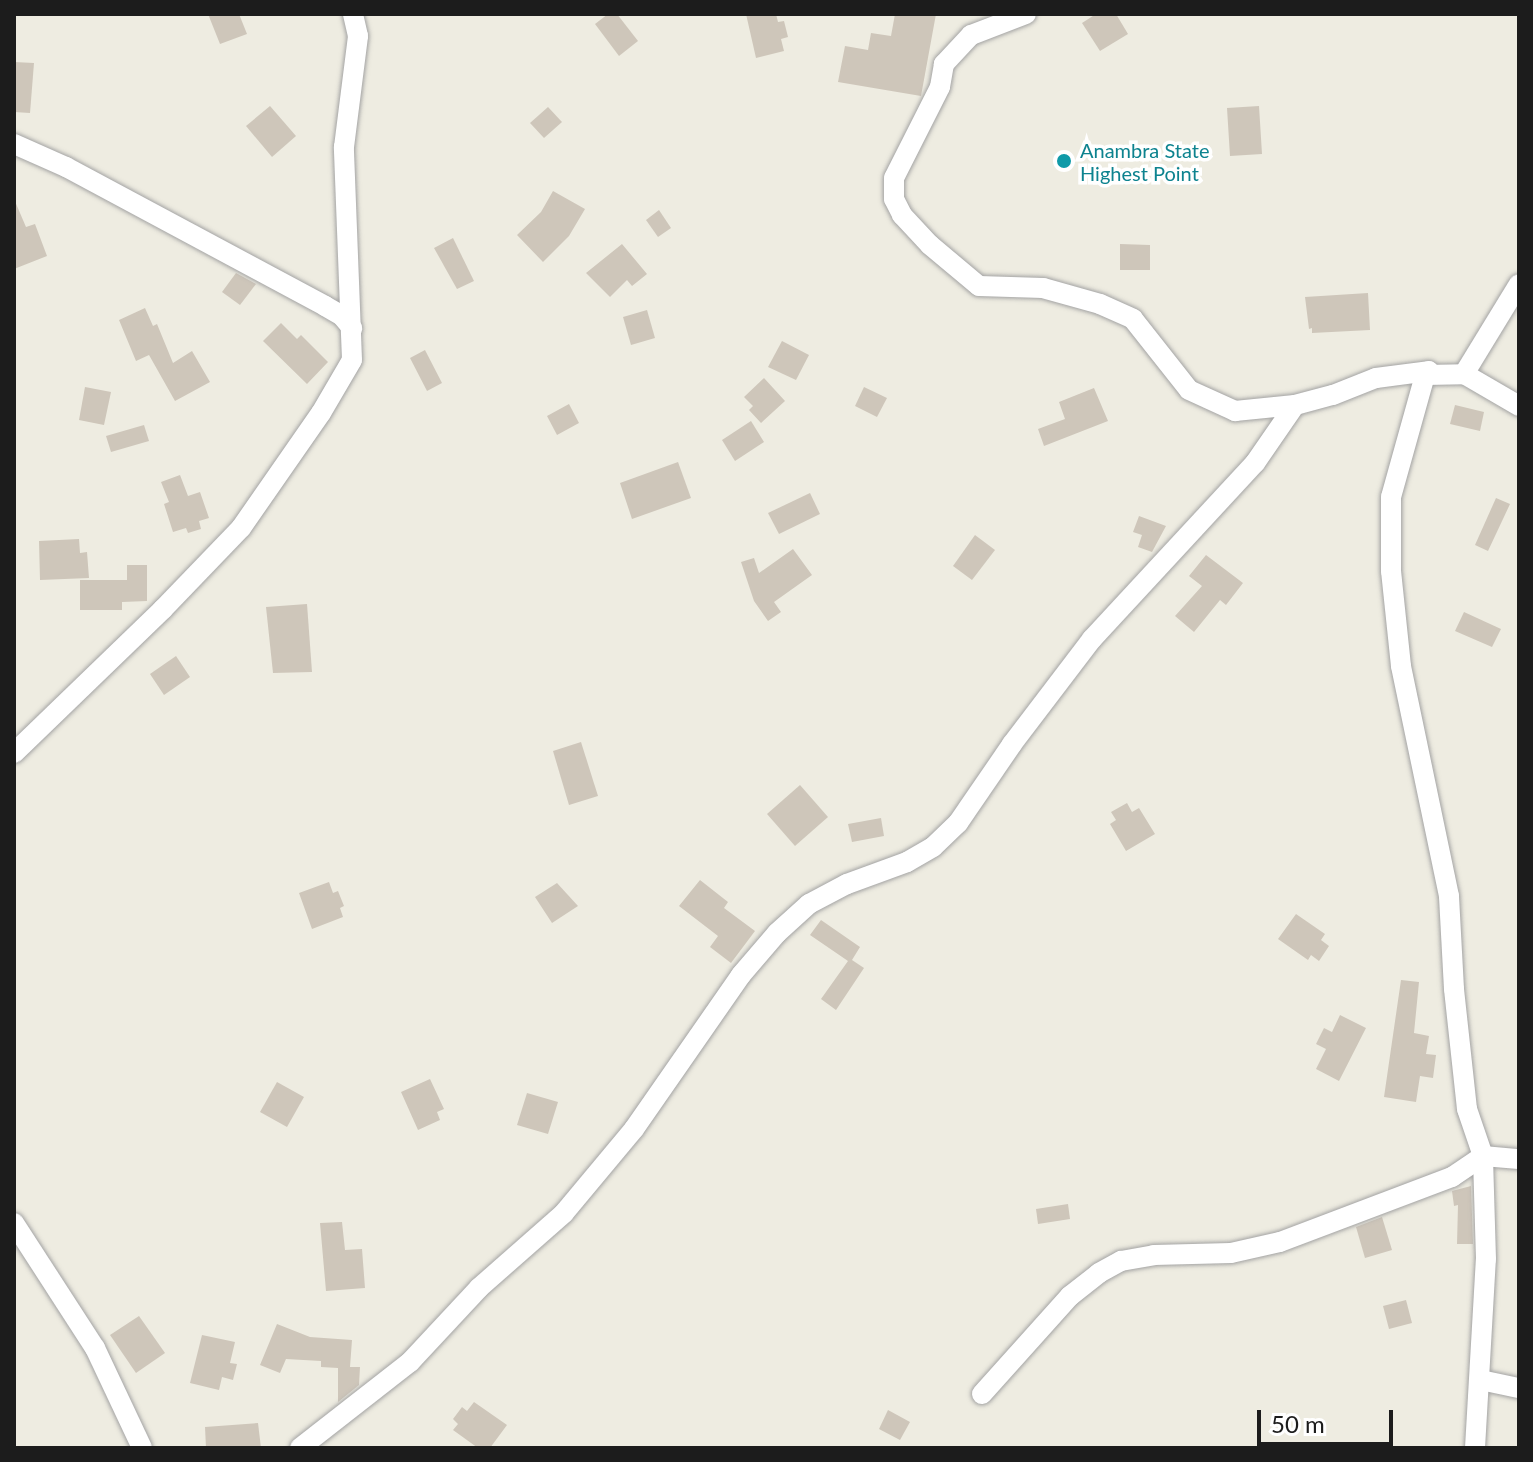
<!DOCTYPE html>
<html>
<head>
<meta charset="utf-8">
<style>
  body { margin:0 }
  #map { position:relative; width:1533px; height:1462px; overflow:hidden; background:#eeece1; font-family:Lato,sans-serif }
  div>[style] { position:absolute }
  .building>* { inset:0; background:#cec6ba }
  .roads { filter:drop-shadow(0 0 2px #a3a3a3) drop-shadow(0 0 2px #a3a3a3) }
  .street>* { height:20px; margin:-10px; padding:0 10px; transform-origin:10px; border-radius:10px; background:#fff }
  .dots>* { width:22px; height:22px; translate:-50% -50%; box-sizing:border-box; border:4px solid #fff; border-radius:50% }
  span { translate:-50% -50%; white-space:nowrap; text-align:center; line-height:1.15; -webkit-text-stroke:7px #fff; paint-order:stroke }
  .culture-label { font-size:20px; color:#0d838f }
  .left { translate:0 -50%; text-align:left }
  .frame { position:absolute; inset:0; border:16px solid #1c1c1c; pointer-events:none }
  .scale { position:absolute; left:1257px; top:1410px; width:136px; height:36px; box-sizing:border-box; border:4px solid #1c1c1c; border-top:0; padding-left:10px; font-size:24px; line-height:28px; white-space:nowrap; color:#1c1c1c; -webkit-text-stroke:6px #fff; paint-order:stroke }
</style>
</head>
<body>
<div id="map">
  <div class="building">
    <i style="clip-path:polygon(208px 14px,239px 14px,247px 34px,220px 44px)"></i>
    <i style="clip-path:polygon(608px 14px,617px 14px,638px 41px,619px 56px,595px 24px)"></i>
    <i style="clip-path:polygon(746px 14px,776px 14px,778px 22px,784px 21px,788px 37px,781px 39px,784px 51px,756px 58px)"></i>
    <i style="clip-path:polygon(895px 14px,936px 14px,921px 96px,838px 82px,845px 46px,868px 50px,871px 33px,891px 36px)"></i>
    <i style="clip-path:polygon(1096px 14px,1116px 14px,1128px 34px,1100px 51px,1082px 23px)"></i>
    <i style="clip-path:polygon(14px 62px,34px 63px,30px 113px,14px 112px)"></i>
    <i style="clip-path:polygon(270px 106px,296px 136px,272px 157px,246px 126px)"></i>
    <i style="clip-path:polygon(1259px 106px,1262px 154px,1230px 156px,1227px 108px)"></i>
    <i style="clip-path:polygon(548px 107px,562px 122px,544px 138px,530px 123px)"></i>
    <i style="clip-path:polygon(553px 191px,585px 209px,569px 236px,543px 262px,517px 235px,541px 212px)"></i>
    <i style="clip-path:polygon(14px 199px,26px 227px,35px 224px,47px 256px,14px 269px)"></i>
    <i style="clip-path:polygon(659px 210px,671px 228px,658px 237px,646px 220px)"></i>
    <i style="clip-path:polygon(453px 238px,474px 281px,457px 289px,434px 248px)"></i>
    <i style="clip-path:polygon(622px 244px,647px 274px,632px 286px,627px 280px,610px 297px,586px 273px)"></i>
    <i style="clip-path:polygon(1120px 244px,1150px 245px,1150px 270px,1120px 270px)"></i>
    <i style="clip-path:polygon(236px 273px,256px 284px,240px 305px,222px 292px)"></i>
    <i style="clip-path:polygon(1368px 293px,1370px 330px,1312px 333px,1312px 328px,1309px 329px,1305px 297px)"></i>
    <i style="clip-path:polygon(145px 308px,153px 326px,157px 324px,173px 363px,192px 351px,210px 382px,175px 401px,149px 355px,136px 361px,119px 320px)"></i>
    <i style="clip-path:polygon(647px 310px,655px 338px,631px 345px,623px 317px)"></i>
    <i style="clip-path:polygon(281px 323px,297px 339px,301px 335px,328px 362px,307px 384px,263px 341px)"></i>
    <i style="clip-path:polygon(782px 341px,809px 355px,796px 380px,768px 367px)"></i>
    <i style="clip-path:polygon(425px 350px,442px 383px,427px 391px,410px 358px)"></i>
    <i style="clip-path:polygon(764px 378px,785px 401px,761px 423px,749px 410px,753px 406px,744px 397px)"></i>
    <i style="clip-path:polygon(85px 387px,111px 392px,104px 425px,79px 420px)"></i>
    <i style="clip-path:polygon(864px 387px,887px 398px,877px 417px,855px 406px)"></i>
    <i style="clip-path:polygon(1094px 388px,1108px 421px,1044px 446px,1038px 429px,1065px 419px,1059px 402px)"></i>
    <i style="clip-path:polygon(569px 404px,579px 423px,557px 435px,547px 416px)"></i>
    <i style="clip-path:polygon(1455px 405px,1484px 412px,1480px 431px,1450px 424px)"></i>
    <i style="clip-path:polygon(751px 421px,764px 442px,735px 461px,722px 440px)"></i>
    <i style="clip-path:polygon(144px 425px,149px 441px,111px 452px,106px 436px)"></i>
    <i style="clip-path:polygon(678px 462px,691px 498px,632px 519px,620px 483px)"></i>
    <i style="clip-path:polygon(180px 475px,188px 496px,200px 492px,209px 518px,199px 521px,201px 529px,188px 533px,186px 528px,173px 532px,164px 504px,169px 502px,161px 482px)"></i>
    <i style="clip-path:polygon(810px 493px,820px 514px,779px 534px,768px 513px)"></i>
    <i style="clip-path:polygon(1496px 498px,1510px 504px,1488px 551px,1475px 545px)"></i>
    <i style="clip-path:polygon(1139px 516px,1166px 526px,1152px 552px,1138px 547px,1142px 535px,1133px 532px)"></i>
    <i style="clip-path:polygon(975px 535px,995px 550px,972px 580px,953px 566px)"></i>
    <i style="clip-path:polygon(79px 539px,80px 553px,87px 552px,89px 578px,40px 580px,39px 541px)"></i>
    <i style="clip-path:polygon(793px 549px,812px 575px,774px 602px,781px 612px,768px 621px,754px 601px,741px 562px,754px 558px,759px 573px)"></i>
    <i style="clip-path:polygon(1206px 555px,1243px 583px,1226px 605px,1220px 600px,1194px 632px,1175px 616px,1202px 586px,1189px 576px)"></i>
    <i style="clip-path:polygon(127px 565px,147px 565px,147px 601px,122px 602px,122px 610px,80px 610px,80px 580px,127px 580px)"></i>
    <i style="clip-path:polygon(307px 604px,312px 672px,273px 673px,266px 607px)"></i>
    <i style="clip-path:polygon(1464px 612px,1501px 629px,1492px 647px,1455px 631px)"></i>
    <i style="clip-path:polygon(176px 656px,190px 677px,164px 695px,150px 674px)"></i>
    <i style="clip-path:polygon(581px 742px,598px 796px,569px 805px,553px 751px)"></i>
    <i style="clip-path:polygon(800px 785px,828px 817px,795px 846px,767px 814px)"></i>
    <i style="clip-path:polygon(1127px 803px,1132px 812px,1139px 808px,1155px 834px,1126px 851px,1110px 824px,1116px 820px,1111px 812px)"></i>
    <i style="clip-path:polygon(881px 818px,884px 836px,852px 842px,848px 824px)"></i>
    <i style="clip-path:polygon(700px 880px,728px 902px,724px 908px,755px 931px,731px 963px,710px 947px,718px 936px,679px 906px)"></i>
    <i style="clip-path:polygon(329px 882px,333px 893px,338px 891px,344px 906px,340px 908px,343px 917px,312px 929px,299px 893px)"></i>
    <i style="clip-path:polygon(557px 883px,578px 906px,552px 923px,535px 897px)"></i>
    <i style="clip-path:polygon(1296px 914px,1325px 934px,1321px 940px,1329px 946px,1319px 961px,1311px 955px,1308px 960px,1278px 939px)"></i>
    <i style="clip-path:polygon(821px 920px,860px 947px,852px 960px,864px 968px,836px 1010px,821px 999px,848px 961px,810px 935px)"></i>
    <i style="clip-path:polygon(1401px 980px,1419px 982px,1414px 1033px,1429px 1036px,1426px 1054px,1436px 1055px,1433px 1078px,1420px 1076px,1416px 1102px,1384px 1097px)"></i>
    <i style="clip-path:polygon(1340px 1015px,1366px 1028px,1339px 1081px,1316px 1069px,1326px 1049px,1316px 1044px,1324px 1028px,1332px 1032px)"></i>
    <i style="clip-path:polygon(430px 1079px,444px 1109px,437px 1112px,440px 1120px,418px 1130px,401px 1092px)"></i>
    <i style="clip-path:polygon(277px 1082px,304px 1097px,287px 1127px,260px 1112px)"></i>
    <i style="clip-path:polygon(527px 1093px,558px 1102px,548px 1134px,517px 1125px)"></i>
    <i style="clip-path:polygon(1471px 1186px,1473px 1244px,1457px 1244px,1458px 1205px,1454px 1206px,1452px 1191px)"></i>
    <i style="clip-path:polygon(1068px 1204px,1070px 1219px,1038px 1224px,1036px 1209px)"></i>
    <i style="clip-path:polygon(1382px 1217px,1392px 1250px,1365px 1258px,1356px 1227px)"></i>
    <i style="clip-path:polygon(342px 1222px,345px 1250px,362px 1249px,365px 1288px,326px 1291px,320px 1223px)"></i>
    <i style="clip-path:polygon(1406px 1300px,1412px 1323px,1389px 1329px,1383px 1306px)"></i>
    <i style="clip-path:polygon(139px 1316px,165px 1353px,136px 1373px,110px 1335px)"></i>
    <i style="clip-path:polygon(277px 1324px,310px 1337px,352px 1340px,350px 1367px,360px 1367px,359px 1385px,338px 1402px,338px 1368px,321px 1367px,321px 1361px,286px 1359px,280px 1373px,260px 1365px)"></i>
    <i style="clip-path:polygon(202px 1335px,235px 1342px,230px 1363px,237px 1364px,233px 1380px,222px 1377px,219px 1390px,190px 1383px)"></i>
    <i style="clip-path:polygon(474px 1402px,507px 1425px,490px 1448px,478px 1448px,453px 1430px,458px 1424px,453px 1419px,462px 1407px,467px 1411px)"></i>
    <i style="clip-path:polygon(888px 1410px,910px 1422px,900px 1440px,879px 1429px)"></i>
    <i style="clip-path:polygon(258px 1423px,261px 1448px,206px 1448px,205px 1427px)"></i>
  </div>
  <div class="roads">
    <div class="street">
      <i style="left:1026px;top:14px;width:59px;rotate:159.1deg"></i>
      <i style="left:971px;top:35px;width:40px;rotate:133deg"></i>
      <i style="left:944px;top:64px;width:23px;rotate:100deg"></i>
      <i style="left:940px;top:87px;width:102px;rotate:116.8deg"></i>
      <i style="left:894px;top:178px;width:21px;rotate:90deg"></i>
      <i style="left:894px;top:199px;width:18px;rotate:63deg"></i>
      <i style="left:902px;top:215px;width:41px;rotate:47deg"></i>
      <i style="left:930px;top:245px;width:64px;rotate:39.9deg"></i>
      <i style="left:979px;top:286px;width:64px;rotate:1.8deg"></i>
      <i style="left:1043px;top:288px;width:59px;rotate:15.7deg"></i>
      <i style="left:1100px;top:304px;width:36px;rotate:24deg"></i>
      <i style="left:1133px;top:319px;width:90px;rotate:51.7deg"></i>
      <i style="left:1189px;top:390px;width:51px;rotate:24.5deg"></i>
      <i style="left:1235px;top:411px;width:60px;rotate:-5.7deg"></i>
      <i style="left:14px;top:144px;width:57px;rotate:23.9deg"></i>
      <i style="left:66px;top:167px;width:294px;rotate:28.2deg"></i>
      <i style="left:325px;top:306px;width:20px;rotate:30deg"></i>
      <i style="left:342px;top:316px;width:16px;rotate:50deg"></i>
      <i style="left:1464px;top:374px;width:64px;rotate:30.2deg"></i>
      <i style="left:14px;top:753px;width:207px;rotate:-44deg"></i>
      <i style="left:163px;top:609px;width:112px;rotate:-46.1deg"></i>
      <i style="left:241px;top:528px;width:140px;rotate:-55.2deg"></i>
      <i style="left:321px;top:413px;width:61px;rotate:-59.7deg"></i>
      <i style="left:352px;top:360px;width:213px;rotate:-92.2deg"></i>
      <i style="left:344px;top:147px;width:112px;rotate:-82.8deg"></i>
      <i style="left:358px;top:36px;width:23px;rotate:-103deg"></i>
      <i style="left:14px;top:1223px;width:149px;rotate:57.1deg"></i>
      <i style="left:95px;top:1348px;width:110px;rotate:64.8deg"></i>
      <i style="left:1481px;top:1380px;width:39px;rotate:12deg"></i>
      <i style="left:982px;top:1394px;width:132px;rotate:-48.1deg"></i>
      <i style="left:1070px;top:1296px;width:37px;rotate:-38deg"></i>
      <i style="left:1099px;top:1273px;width:25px;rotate:-29deg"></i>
      <i style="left:1121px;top:1261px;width:34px;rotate:-10deg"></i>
      <i style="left:1154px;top:1255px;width:77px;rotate:-1.5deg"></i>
      <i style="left:1231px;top:1253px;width:50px;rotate:-12.7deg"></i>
      <i style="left:1280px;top:1242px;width:184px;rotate:-20.7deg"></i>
      <i style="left:1452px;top:1177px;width:37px;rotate:-34deg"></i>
      <i style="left:1483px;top:1156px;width:36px;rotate:5deg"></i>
      <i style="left:300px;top:1448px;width:140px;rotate:-38deg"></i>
      <i style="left:410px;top:1362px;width:101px;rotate:-47deg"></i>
      <i style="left:479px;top:1288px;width:113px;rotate:-41.4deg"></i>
      <i style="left:564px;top:1213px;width:109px;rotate:-50.2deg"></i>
      <i style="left:634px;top:1129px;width:188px;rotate:-55.2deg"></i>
      <i style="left:741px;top:975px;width:55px;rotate:-49.4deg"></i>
      <i style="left:777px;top:933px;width:43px;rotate:-42.2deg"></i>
      <i style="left:809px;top:904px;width:43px;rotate:-27.8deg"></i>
      <i style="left:847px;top:884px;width:64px;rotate:-20.1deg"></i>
      <i style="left:907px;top:862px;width:30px;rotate:-30deg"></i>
      <i style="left:933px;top:847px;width:35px;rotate:-44deg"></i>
      <i style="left:958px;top:823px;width:96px;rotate:-55.6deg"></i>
      <i style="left:1012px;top:744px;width:132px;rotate:-52.7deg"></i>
      <i style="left:1092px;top:639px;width:240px;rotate:-47.2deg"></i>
      <i style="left:1255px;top:463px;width:70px;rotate:-55.4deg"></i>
      <i style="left:1295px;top:405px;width:39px;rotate:-15deg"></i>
      <i style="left:1333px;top:395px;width:46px;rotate:-21.6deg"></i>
      <i style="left:1376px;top:378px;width:53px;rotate:-7.5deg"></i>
      <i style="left:1429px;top:371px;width:6px;rotate:135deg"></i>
      <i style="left:1475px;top:1448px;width:189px;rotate:-86.7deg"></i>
      <i style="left:1486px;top:1259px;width:103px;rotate:-91.7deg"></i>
      <i style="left:1483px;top:1156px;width:50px;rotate:-108.8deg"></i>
      <i style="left:1467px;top:1109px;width:121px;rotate:-96.2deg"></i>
      <i style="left:1454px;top:989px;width:93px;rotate:-93.1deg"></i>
      <i style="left:1449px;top:896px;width:235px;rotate:-101.8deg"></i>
      <i style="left:1401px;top:666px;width:96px;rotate:-96deg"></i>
      <i style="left:1391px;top:571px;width:74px;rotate:-90deg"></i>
      <i style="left:1391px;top:497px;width:127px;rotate:-74.4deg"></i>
      <i style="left:1425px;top:375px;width:39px;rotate:-1deg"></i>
      <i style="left:1464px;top:374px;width:105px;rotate:-58.6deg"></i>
    </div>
  </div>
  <div class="dots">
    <i style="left:1064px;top:161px;background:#0f9aa8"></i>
  </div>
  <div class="culture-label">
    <span class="left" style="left:1080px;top:162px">Anambra State<br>Highest Point</span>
  </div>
  <div class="frame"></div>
  <div class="scale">50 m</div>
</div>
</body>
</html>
